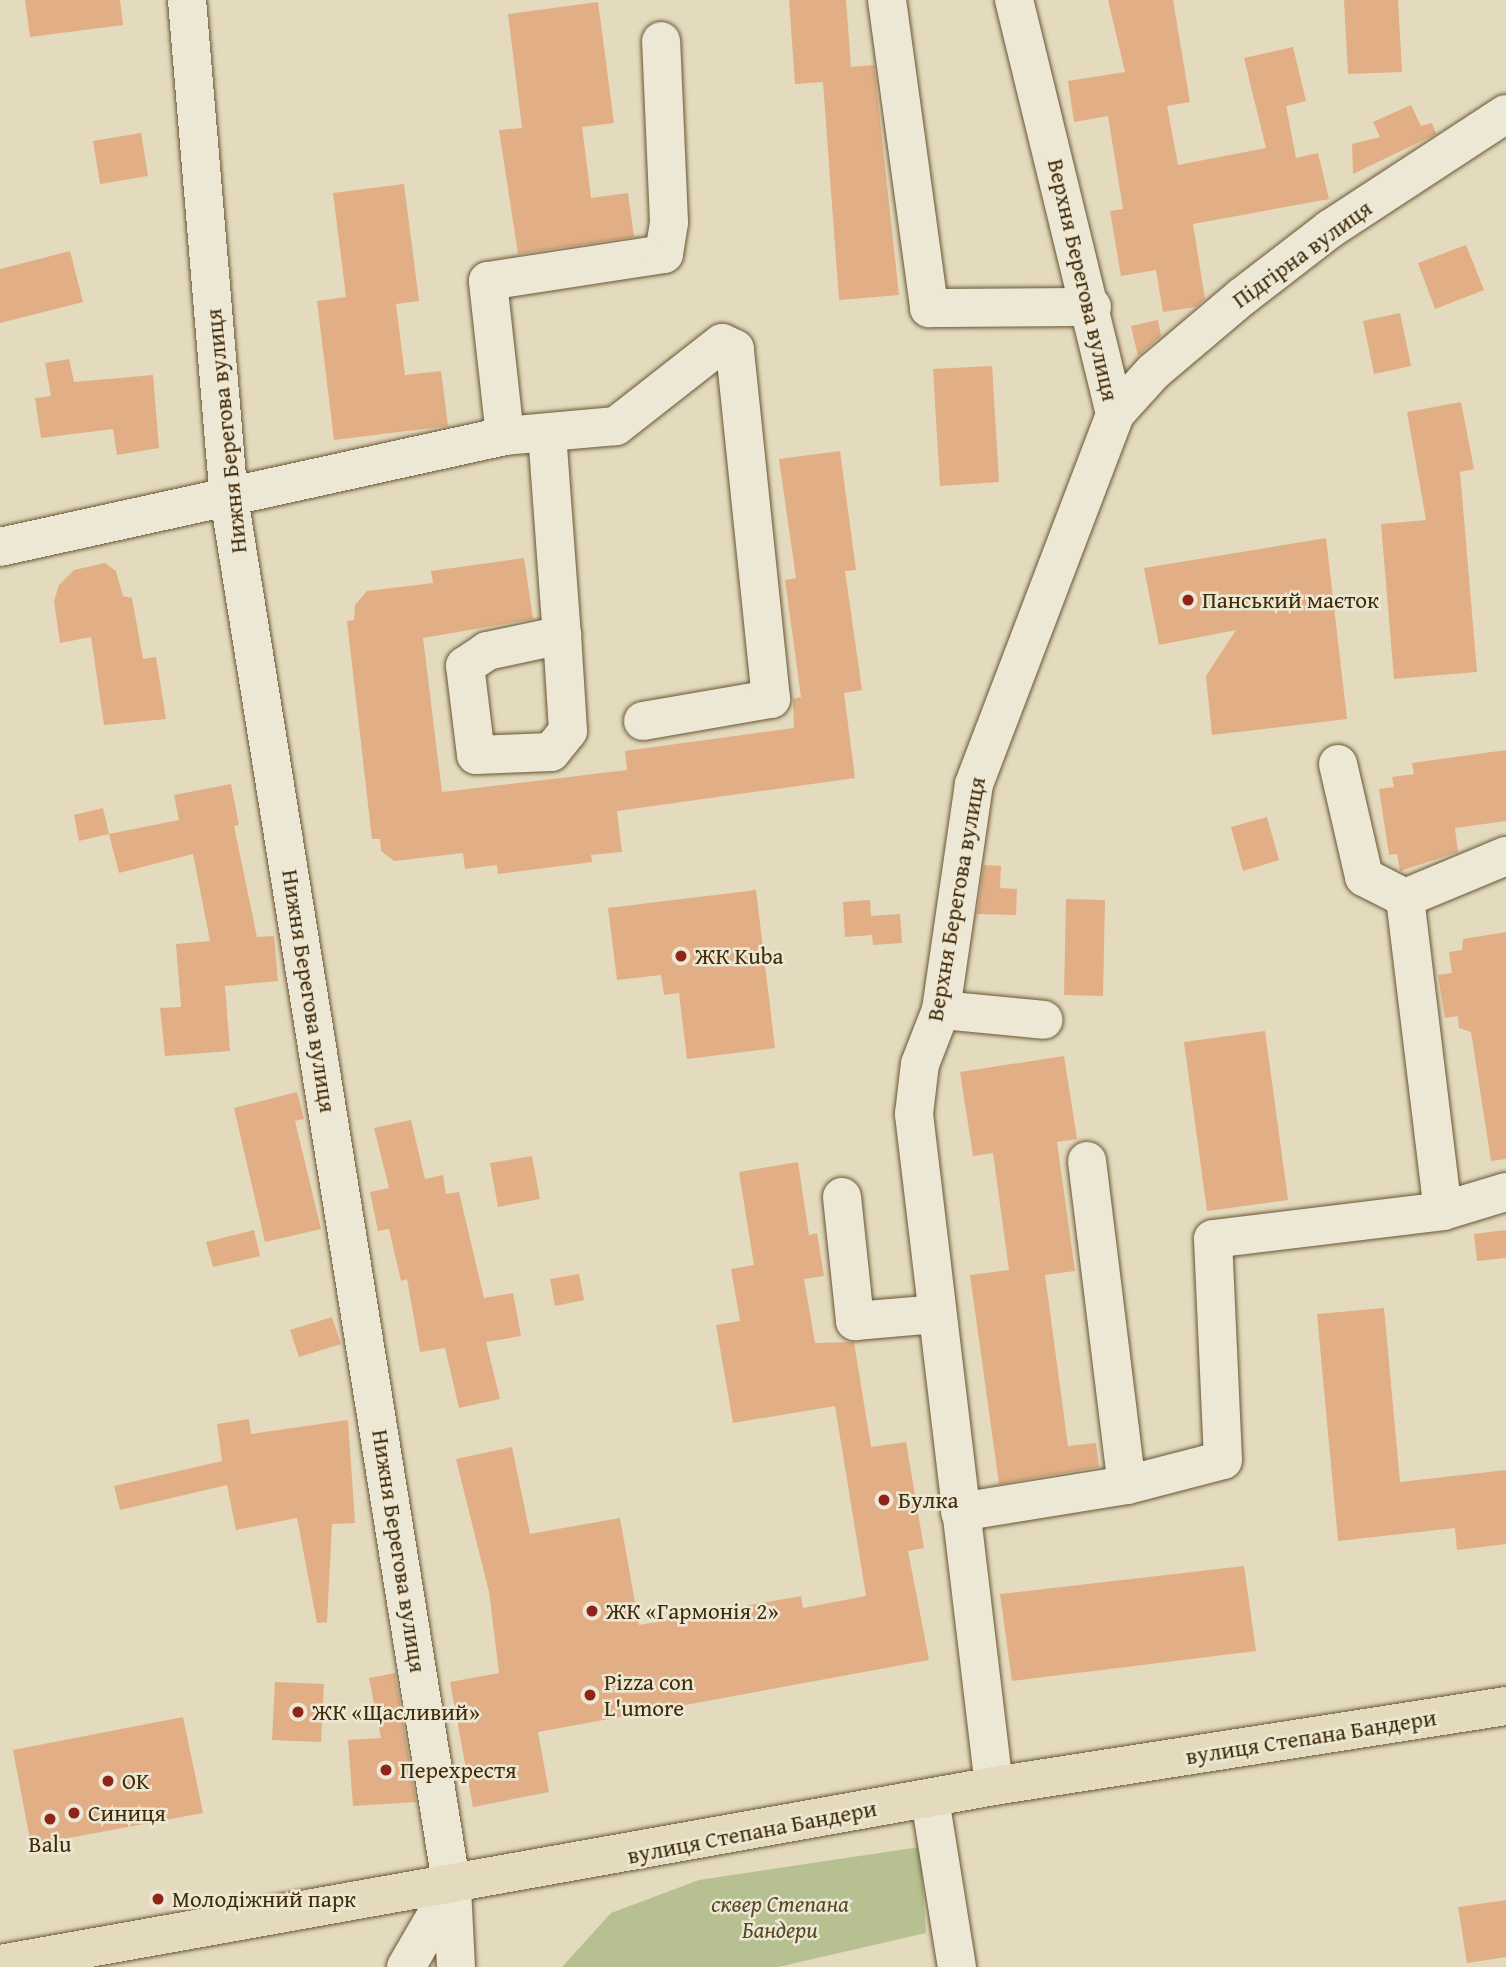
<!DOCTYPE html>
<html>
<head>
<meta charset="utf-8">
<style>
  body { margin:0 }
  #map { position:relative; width:1506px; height:1967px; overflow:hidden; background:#e4dbbe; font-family:"Gentium Book Plus",serif }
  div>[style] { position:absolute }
  .green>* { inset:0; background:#b6c090 }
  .building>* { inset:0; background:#e1ae86 }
  .roads { filter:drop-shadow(0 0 2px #6a5635) drop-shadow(0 0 2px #6a5635) }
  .minor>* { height:38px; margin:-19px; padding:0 19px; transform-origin:19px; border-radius:19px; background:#ede8d5 }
  .major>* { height:38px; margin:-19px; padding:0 19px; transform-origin:19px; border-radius:19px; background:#e4dbbe }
  .dots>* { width:19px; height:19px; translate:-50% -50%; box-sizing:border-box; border:4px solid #ede8d5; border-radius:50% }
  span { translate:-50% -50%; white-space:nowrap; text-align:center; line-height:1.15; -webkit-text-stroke:5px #ede8d5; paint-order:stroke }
  .street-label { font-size:23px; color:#412a07 }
  .poi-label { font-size:23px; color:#412a07 }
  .left { translate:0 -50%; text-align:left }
  .park-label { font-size:23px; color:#584822; font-style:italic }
</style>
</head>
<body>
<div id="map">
  <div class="green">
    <i style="clip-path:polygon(920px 1847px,926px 1933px,778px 1967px,562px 1967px,611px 1913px,699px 1880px)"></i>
  </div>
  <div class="building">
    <i style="clip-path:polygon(25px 0,120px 0,123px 25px,30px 37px)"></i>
    <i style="clip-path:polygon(789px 0,846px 0,851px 67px,874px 65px,899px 295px,839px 300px,823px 82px,795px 84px)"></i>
    <i style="clip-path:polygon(1108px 0,1173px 0,1190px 102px,1167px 106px,1178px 165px,1266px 148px,1244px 58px,1293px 47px,1306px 101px,1286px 106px,1296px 158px,1318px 153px,1329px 199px,1193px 224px,1205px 299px,1196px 307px,1163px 312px,1156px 270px,1121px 276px,1110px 211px,1123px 209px,1108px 116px,1074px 122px,1068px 81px,1125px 72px)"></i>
    <i style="clip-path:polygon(1344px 0,1398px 0,1402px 72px,1348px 74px)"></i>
    <i style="clip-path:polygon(598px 2px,614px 123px,582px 127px,591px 198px,628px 193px,634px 237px,518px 254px,499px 130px,522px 128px,508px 14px)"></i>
    <i style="clip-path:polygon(1411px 105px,1421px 126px,1432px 123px,1436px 134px,1353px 174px,1352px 144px,1380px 137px,1373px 122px)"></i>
    <i style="clip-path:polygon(141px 133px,148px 176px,100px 184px,93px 141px)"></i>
    <i style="clip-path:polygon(404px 184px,419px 301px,396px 304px,405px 375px,441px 371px,448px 426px,334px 440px,317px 301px,346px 297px,333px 193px)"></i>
    <i style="clip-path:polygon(1466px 245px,1484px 290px,1435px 309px,1418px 263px)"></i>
    <i style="clip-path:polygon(70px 251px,83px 302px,0 323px,0 269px)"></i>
    <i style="clip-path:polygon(1400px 313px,1411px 366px,1374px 374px,1363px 321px)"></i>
    <i style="clip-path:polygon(1158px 320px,1161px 336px,1138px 356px,1131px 326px)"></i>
    <i style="clip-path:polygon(69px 359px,74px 382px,153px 375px,159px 448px,117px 455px,113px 429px,41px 438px,35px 398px,51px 396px,45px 363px)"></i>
    <i style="clip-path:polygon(992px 366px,999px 482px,940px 486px,933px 369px)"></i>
    <i style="clip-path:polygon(1461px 402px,1474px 469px,1460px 472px,1477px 672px,1394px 679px,1381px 524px,1426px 520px,1407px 412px)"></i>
    <i style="clip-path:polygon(840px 451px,856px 570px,845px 571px,862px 690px,844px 693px,855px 778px,617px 811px,622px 852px,591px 855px,592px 862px,498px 874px,497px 865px,465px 869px,463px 853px,394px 861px,381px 851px,380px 839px,372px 839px,347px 621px,354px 620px,355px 605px,367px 591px,433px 583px,431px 571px,524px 558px,533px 619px,423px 638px,442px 792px,627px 770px,625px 751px,794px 728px,793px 699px,801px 697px,785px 580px,796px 578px,779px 459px)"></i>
    <i style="clip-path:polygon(1326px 538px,1347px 719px,1212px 735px,1206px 676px,1236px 630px,1159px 645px,1144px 568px)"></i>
    <i style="clip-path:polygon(105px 563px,116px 571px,123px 596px,132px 598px,143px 659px,156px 657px,166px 719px,104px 725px,91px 637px,60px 643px,54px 601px,59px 585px,74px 570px)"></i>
    <i style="clip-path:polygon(1506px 750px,1506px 821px,1455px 828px,1458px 852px,1400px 871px,1397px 854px,1389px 855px,1379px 789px,1394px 787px,1392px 777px,1414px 774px,1412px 763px)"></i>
    <i style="clip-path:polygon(231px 784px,239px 825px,234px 826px,257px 937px,274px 936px,278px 981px,225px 986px,230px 1051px,165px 1056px,160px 1008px,181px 1007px,176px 944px,210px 941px,193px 854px,119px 873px,109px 834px,179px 820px,174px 795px)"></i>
    <i style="clip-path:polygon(103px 808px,109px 834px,79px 841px,74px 815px)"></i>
    <i style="clip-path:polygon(1267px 817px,1279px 860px,1243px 871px,1231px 827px)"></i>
    <i style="clip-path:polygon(984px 865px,1001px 866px,1000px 888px,1017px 889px,1016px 915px,977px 914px)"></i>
    <i style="clip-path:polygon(756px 890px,775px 1048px,687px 1059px,679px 993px,664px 995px,661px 975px,617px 980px,608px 908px)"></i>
    <i style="clip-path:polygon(1066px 899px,1105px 900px,1103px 996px,1064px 995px)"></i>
    <i style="clip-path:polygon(870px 900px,871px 916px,900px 914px,902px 943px,873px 945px,872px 935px,845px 937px,843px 902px)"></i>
    <i style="clip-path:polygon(1506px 932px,1506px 1159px,1491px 1161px,1471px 1032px,1459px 1028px,1458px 1016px,1445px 1018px,1438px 975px,1452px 973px,1449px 952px,1462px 950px,1463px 939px)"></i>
    <i style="clip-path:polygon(1265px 1031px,1288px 1200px,1207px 1211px,1184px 1042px)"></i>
    <i style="clip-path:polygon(1064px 1056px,1077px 1139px,1057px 1142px,1075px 1271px,1045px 1275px,1068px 1446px,1096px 1443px,1099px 1467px,999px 1484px,970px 1275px,1009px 1270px,993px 1153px,973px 1156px,960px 1072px)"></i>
    <i style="clip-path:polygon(297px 1092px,304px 1119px,295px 1121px,321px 1229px,265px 1242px,234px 1108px)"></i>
    <i style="clip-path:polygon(411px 1120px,425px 1179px,443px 1175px,446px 1194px,459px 1192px,484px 1298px,513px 1293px,521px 1336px,486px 1342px,500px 1399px,459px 1408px,445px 1348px,420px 1352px,407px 1279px,401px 1281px,389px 1229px,378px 1231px,370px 1192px,389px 1188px,374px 1128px)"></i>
    <i style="clip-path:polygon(532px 1156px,540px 1199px,498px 1207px,490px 1163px)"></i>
    <i style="clip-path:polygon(798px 1162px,809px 1235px,817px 1233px,824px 1276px,804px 1279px,815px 1343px,854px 1342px,871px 1447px,906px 1442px,924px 1548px,908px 1551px,929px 1660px,538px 1732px,549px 1792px,473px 1807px,450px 1682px,499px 1673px,489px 1592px,456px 1459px,512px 1447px,530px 1534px,620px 1518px,639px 1625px,801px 1596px,803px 1608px,866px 1596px,835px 1406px,733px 1423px,716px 1325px,740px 1321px,731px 1269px,754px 1265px,739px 1172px)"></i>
    <i style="clip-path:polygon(254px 1230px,260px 1256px,213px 1267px,206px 1242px)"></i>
    <i style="clip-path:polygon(1506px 1230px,1506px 1258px,1477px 1261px,1474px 1234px)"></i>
    <i style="clip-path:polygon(579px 1274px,584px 1300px,555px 1306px,550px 1279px)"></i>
    <i style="clip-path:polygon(1384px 1308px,1400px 1482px,1506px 1470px,1506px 1544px,1457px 1550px,1455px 1528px,1338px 1541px,1317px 1314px)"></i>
    <i style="clip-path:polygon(332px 1317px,341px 1344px,299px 1357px,290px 1330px)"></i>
    <i style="clip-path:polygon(249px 1419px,251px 1434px,348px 1420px,355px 1523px,332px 1524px,327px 1622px,317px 1623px,297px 1518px,236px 1530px,227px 1485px,120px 1510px,114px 1486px,222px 1461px,217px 1424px)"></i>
    <i style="clip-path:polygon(1244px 1566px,1256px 1651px,1012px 1681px,1000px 1594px)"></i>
    <i style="clip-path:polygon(395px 1673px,416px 1802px,353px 1806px,348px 1740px,381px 1738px,369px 1678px)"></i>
    <i style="clip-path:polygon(275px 1682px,324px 1684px,321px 1742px,272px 1740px)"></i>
    <i style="clip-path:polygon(183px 1717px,203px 1813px,31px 1845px,13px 1750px)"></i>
    <i style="clip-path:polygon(1506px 1900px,1506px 1957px,1467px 1963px,1458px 1907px)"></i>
  </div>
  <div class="roads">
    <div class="minor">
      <i style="left:187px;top:0;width:500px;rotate:85.2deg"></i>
      <i style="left:229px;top:498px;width:1408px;rotate:80.89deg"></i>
      <i style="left:452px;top:1888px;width:79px;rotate:87.1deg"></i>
      <i style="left:887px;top:0;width:311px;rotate:82.2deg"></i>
      <i style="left:929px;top:308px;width:163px;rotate:-0.4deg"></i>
      <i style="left:1115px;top:414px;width:57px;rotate:-47.9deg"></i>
      <i style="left:1153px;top:372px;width:118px;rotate:-40.2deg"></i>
      <i style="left:1243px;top:296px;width:110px;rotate:-37.6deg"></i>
      <i style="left:1330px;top:229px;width:210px;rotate:-33.2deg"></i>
      <i style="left:547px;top:433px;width:203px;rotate:85.8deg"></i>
      <i style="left:562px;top:635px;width:96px;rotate:86.4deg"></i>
      <i style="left:568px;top:731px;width:27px;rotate:129deg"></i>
      <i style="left:551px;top:752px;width:75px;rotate:177.7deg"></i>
      <i style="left:476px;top:755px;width:90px;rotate:-97deg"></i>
      <i style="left:465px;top:666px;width:27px;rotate:-34deg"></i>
      <i style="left:487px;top:651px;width:77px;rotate:-12deg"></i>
      <i style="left:0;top:547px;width:517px;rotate:-12.4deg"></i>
      <i style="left:643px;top:721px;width:130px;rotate:-9.8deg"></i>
      <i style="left:771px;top:699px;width:352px;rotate:-95.9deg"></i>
      <i style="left:735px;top:349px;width:14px;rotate:-155deg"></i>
      <i style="left:722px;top:343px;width:135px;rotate:141.9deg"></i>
      <i style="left:616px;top:426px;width:111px;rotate:174.9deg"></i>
      <i style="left:505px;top:436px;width:156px;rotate:-96.3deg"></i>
      <i style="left:488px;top:281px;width:178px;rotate:-8.7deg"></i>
      <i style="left:664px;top:254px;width:32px;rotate:-81deg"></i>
      <i style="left:669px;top:222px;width:181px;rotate:-92.5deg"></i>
      <i style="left:1338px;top:764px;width:116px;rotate:77deg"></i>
      <i style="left:1364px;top:877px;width:46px;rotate:27.1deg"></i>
      <i style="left:1405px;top:898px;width:109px;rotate:-22.6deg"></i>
      <i style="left:1405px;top:898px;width:315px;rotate:83.1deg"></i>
      <i style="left:941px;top:1010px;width:103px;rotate:5.5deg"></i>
      <i style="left:1087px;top:1161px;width:326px;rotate:83deg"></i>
      <i style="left:842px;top:1197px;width:125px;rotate:84deg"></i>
      <i style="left:855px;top:1321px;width:81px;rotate:-4.9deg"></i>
      <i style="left:960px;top:1512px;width:169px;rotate:-9.2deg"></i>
      <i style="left:1127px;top:1485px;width:99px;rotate:-14.6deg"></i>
      <i style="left:1223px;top:1460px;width:221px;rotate:-92.6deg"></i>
      <i style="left:1213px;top:1239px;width:232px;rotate:-6.9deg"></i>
      <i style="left:1443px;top:1211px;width:66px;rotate:-16.8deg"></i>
      <i style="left:994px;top:1786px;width:677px;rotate:-96.79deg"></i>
      <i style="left:914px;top:1114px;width:50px;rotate:-83.2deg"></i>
      <i style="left:920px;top:1064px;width:58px;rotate:-68.7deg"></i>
      <i style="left:941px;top:1010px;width:228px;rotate:-81.7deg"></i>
      <i style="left:974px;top:784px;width:396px;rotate:-69.1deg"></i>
      <i style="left:1115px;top:414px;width:426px;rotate:-103.7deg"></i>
      <i style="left:930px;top:1799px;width:170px;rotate:80.9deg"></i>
      <i style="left:406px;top:1967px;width:91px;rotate:-59.8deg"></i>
    </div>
    <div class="major">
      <i style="left:0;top:1964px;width:1010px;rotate:-10.15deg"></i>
      <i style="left:994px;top:1786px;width:518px;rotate:-8.88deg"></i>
    </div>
  </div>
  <div class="dots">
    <i style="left:1188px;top:600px;background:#8f2418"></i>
    <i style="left:681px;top:956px;background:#8f2418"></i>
    <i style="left:884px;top:1500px;background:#8f2418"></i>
    <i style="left:592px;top:1611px;background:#8f2418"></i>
    <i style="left:590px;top:1695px;background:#8f2418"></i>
    <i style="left:298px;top:1712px;background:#8f2418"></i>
    <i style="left:386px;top:1770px;background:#8f2418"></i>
    <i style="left:108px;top:1781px;background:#8f2418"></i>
    <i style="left:74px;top:1813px;background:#8f2418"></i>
    <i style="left:50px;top:1819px;background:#8f2418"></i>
    <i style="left:158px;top:1899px;background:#8f2418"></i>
  </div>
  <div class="street-label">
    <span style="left:1302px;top:254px;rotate:-36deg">Підгірна вулиця</span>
    <span style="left:1083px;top:280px;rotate:77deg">Верхня Берегова вулиця</span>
    <span style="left:226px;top:431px;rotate:-96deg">Нижня Берегова вулиця</span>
    <span style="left:956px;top:899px;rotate:-80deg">Верхня Берегова вулиця</span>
    <span style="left:309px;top:991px;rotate:81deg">Нижня Берегова вулиця</span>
    <span style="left:399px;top:1551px;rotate:81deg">Нижня Берегова вулиця</span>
    <span style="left:1311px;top:1737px;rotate:-9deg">вулиця Степана Бандери</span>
    <span style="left:752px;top:1832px;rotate:-11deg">вулиця Степана Бандери</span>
  </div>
  <div class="poi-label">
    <span class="left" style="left:1202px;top:600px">Панський маєток</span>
    <span class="left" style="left:695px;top:956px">ЖК Kuba</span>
    <span class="left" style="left:898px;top:1500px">Булка</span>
    <span class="left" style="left:606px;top:1611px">ЖК «Гармонія 2»</span>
    <span class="left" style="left:604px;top:1695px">Pizza con<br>L'umore</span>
    <span class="left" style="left:312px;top:1712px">ЖК «Щасливий»</span>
    <span class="left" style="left:400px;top:1770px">Перехрестя</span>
    <span class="left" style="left:122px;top:1781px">OK</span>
    <span class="left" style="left:88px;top:1813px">Синиця</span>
    <span style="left:50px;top:1844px">Balu</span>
    <span class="left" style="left:172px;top:1899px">Молодіжний парк</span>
  </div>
  <div class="park-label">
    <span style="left:780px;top:1917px">сквер Степана<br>Бандери</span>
  </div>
</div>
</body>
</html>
